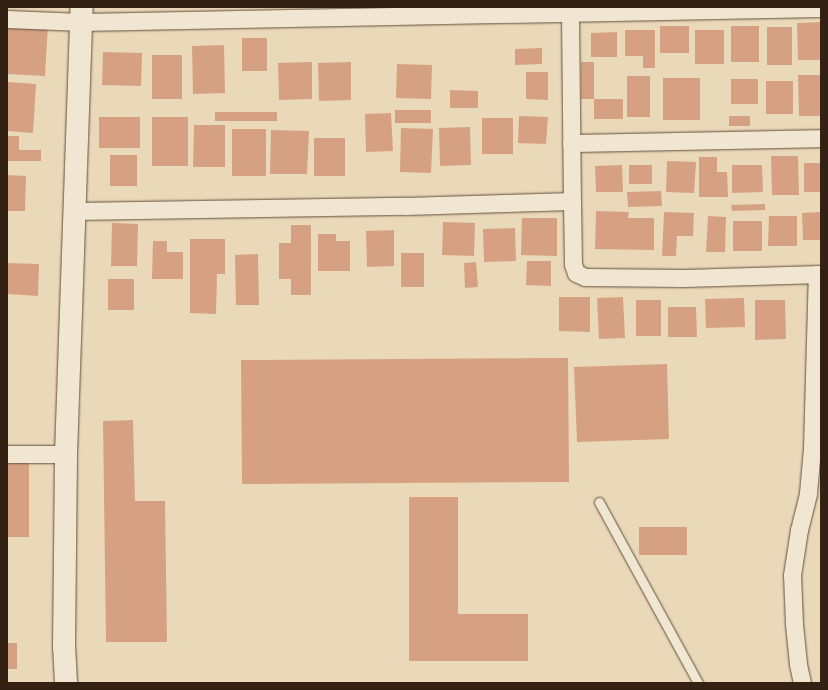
<!DOCTYPE html>
<html>
<head>
<meta charset="utf-8">
<style>
  body { margin:0 }
  #map { position:relative; width:828px; height:690px; overflow:hidden; background:#ead9b8; font-family:"Gentium Book Plus",serif }
  div>[style] { position:absolute }
  .building>* { inset:0; background:#d6a183 }
  .roads { filter:drop-shadow(0 0 1px #614f3c) drop-shadow(0 0 1px #614f3c) }
  .lane>* { height:9px; margin:-4.5px; padding:0 4.5px; transform-origin:4.5px; border-radius:4.5px; background:#f1e6d1 }
  .street>* { height:17px; margin:-8.5px; padding:0 8.5px; transform-origin:8.5px; border-radius:8.5px; background:#f1e6d1 }
  .secondary>* { height:22px; margin:-11px; padding:0 11px; transform-origin:11px; border-radius:11px; background:#f1e6d1 }
  span { translate:-50% -50%; white-space:nowrap; text-align:center; line-height:1.15; -webkit-text-stroke:3.5px #f1e6d1; paint-order:stroke }
  .frame { position:absolute; inset:0; border:8px solid #332113; pointer-events:none }
</style>
</head>
<body>
<div id="map">
  <div class="building">
    <i style="clip-path:polygon(7px 22px,48px 24px,45px 76px,7px 74px)"></i>
    <i style="clip-path:polygon(821px 22px,821px 60px,798px 60px,797px 23px)"></i>
    <i style="clip-path:polygon(660px 26px,689px 26px,689px 53px,660px 53px)"></i>
    <i style="clip-path:polygon(731px 26px,759px 26px,759px 62px,731px 62px)"></i>
    <i style="clip-path:polygon(767px 27px,792px 27px,792px 65px,767px 65px)"></i>
    <i style="clip-path:polygon(625px 30px,655px 30px,655px 68px,643px 68px,643px 56px,625px 56px)"></i>
    <i style="clip-path:polygon(695px 30px,724px 30px,724px 64px,695px 64px)"></i>
    <i style="clip-path:polygon(617px 32px,617px 57px,591px 57px,591px 33px)"></i>
    <i style="clip-path:polygon(242px 38px,267px 38px,267px 71px,242px 71px)"></i>
    <i style="clip-path:polygon(224px 45px,225px 93px,193px 94px,192px 46px)"></i>
    <i style="clip-path:polygon(542px 48px,542px 64px,515px 65px,515px 49px)"></i>
    <i style="clip-path:polygon(103px 52px,142px 53px,141px 86px,102px 85px)"></i>
    <i style="clip-path:polygon(152px 55px,182px 55px,182px 99px,152px 99px)"></i>
    <i style="clip-path:polygon(312px 62px,312px 99px,279px 100px,278px 63px)"></i>
    <i style="clip-path:polygon(351px 62px,351px 100px,319px 101px,318px 63px)"></i>
    <i style="clip-path:polygon(581px 62px,594px 62px,594px 99px,581px 99px)"></i>
    <i style="clip-path:polygon(397px 64px,432px 65px,431px 99px,396px 98px)"></i>
    <i style="clip-path:polygon(526px 72px,548px 72px,548px 100px,526px 99px)"></i>
    <i style="clip-path:polygon(798px 75px,821px 75px,821px 116px,799px 116px)"></i>
    <i style="clip-path:polygon(627px 76px,650px 76px,650px 117px,627px 117px)"></i>
    <i style="clip-path:polygon(663px 78px,700px 78px,700px 120px,663px 120px)"></i>
    <i style="clip-path:polygon(731px 79px,758px 79px,758px 104px,731px 104px)"></i>
    <i style="clip-path:polygon(766px 81px,793px 81px,793px 114px,766px 114px)"></i>
    <i style="clip-path:polygon(7px 82px,36px 84px,33px 133px,7px 131px)"></i>
    <i style="clip-path:polygon(450px 90px,478px 91px,478px 108px,450px 108px)"></i>
    <i style="clip-path:polygon(594px 99px,623px 99px,623px 119px,594px 119px)"></i>
    <i style="clip-path:polygon(395px 110px,431px 110px,431px 123px,395px 123px)"></i>
    <i style="clip-path:polygon(215px 112px,277px 112px,277px 121px,215px 121px)"></i>
    <i style="clip-path:polygon(391px 113px,393px 151px,366px 152px,365px 114px)"></i>
    <i style="clip-path:polygon(519px 116px,548px 117px,546px 144px,518px 143px)"></i>
    <i style="clip-path:polygon(729px 116px,750px 116px,750px 126px,729px 126px)"></i>
    <i style="clip-path:polygon(99px 117px,140px 117px,140px 148px,99px 148px)"></i>
    <i style="clip-path:polygon(152px 117px,188px 117px,188px 166px,152px 166px)"></i>
    <i style="clip-path:polygon(482px 118px,513px 118px,513px 154px,482px 154px)"></i>
    <i style="clip-path:polygon(194px 125px,225px 125px,225px 167px,193px 167px)"></i>
    <i style="clip-path:polygon(470px 127px,471px 165px,440px 166px,439px 128px)"></i>
    <i style="clip-path:polygon(401px 128px,433px 129px,431px 173px,400px 172px)"></i>
    <i style="clip-path:polygon(232px 129px,266px 129px,266px 176px,232px 176px)"></i>
    <i style="clip-path:polygon(271px 130px,309px 131px,307px 174px,270px 174px)"></i>
    <i style="clip-path:polygon(7px 136px,19px 136px,19px 150px,41px 150px,41px 161px,7px 161px)"></i>
    <i style="clip-path:polygon(314px 138px,345px 138px,345px 176px,314px 176px)"></i>
    <i style="clip-path:polygon(110px 155px,137px 155px,137px 186px,110px 186px)"></i>
    <i style="clip-path:polygon(771px 156px,798px 156px,799px 195px,772px 195px)"></i>
    <i style="clip-path:polygon(699px 157px,717px 157px,717px 172px,727px 172px,728px 197px,699px 197px)"></i>
    <i style="clip-path:polygon(667px 161px,696px 162px,694px 193px,666px 192px)"></i>
    <i style="clip-path:polygon(804px 163px,821px 163px,821px 192px,804px 192px)"></i>
    <i style="clip-path:polygon(622px 165px,623px 192px,596px 192px,595px 166px)"></i>
    <i style="clip-path:polygon(629px 165px,652px 165px,652px 184px,629px 184px)"></i>
    <i style="clip-path:polygon(732px 165px,762px 165px,763px 192px,732px 193px)"></i>
    <i style="clip-path:polygon(7px 175px,26px 176px,25px 211px,7px 211px)"></i>
    <i style="clip-path:polygon(661px 191px,662px 206px,628px 207px,627px 192px)"></i>
    <i style="clip-path:polygon(765px 204px,765px 210px,732px 211px,731px 205px)"></i>
    <i style="clip-path:polygon(596px 211px,629px 212px,628px 218px,654px 218px,654px 250px,595px 249px)"></i>
    <i style="clip-path:polygon(664px 212px,694px 213px,693px 236px,677px 236px,676px 256px,662px 256px)"></i>
    <i style="clip-path:polygon(821px 212px,821px 240px,803px 240px,802px 213px)"></i>
    <i style="clip-path:polygon(708px 216px,726px 217px,725px 252px,706px 252px)"></i>
    <i style="clip-path:polygon(769px 216px,797px 216px,797px 246px,768px 246px)"></i>
    <i style="clip-path:polygon(522px 218px,557px 218px,557px 256px,521px 255px)"></i>
    <i style="clip-path:polygon(733px 221px,762px 221px,762px 251px,733px 251px)"></i>
    <i style="clip-path:polygon(443px 222px,475px 223px,474px 256px,442px 255px)"></i>
    <i style="clip-path:polygon(112px 223px,138px 224px,137px 266px,111px 266px)"></i>
    <i style="clip-path:polygon(291px 225px,311px 225px,311px 295px,291px 295px,291px 279px,279px 279px,279px 243px,291px 243px)"></i>
    <i style="clip-path:polygon(515px 228px,516px 261px,484px 262px,483px 229px)"></i>
    <i style="clip-path:polygon(394px 230px,394px 266px,367px 267px,366px 231px)"></i>
    <i style="clip-path:polygon(318px 234px,336px 234px,336px 241px,350px 241px,350px 271px,318px 271px)"></i>
    <i style="clip-path:polygon(190px 239px,225px 239px,225px 274px,217px 274px,216px 314px,190px 313px)"></i>
    <i style="clip-path:polygon(153px 241px,167px 241px,167px 252px,183px 252px,183px 279px,152px 279px)"></i>
    <i style="clip-path:polygon(401px 253px,424px 253px,424px 287px,401px 287px)"></i>
    <i style="clip-path:polygon(258px 254px,259px 305px,236px 305px,235px 255px)"></i>
    <i style="clip-path:polygon(527px 261px,551px 261px,551px 286px,526px 285px)"></i>
    <i style="clip-path:polygon(476px 262px,478px 287px,465px 288px,464px 263px)"></i>
    <i style="clip-path:polygon(7px 263px,39px 264px,38px 296px,7px 294px)"></i>
    <i style="clip-path:polygon(108px 279px,134px 279px,134px 310px,108px 310px)"></i>
    <i style="clip-path:polygon(559px 297px,590px 297px,590px 332px,559px 331px)"></i>
    <i style="clip-path:polygon(623px 297px,625px 338px,599px 339px,597px 298px)"></i>
    <i style="clip-path:polygon(744px 298px,745px 327px,706px 328px,705px 299px)"></i>
    <i style="clip-path:polygon(636px 300px,661px 300px,661px 336px,636px 336px)"></i>
    <i style="clip-path:polygon(755px 300px,785px 300px,786px 339px,755px 340px)"></i>
    <i style="clip-path:polygon(668px 307px,696px 307px,697px 337px,668px 337px)"></i>
    <i style="clip-path:polygon(568px 358px,569px 482px,242px 484px,241px 360px)"></i>
    <i style="clip-path:polygon(667px 364px,669px 439px,577px 442px,574px 367px)"></i>
    <i style="clip-path:polygon(133px 420px,135px 501px,165px 501px,167px 642px,106px 642px,103px 421px)"></i>
    <i style="clip-path:polygon(7px 459px,29px 459px,29px 537px,7px 537px)"></i>
    <i style="clip-path:polygon(409px 497px,458px 497px,458px 614px,528px 614px,528px 661px,409px 661px)"></i>
    <i style="clip-path:polygon(639px 527px,687px 527px,687px 555px,639px 555px)"></i>
    <i style="clip-path:polygon(7px 643px,17px 643px,17px 669px,7px 669px)"></i>
  </div>
  <div class="roads">
    <div class="lane">
      <i style="left:599px;top:502px;width:206px;rotate:61.3deg"></i>
    </div>
    <div class="street">
      <i style="left:570px;top:14px;width:187px;rotate:89.4deg"></i>
      <i style="left:7px;top:19px;width:75px;rotate:2.3deg"></i>
      <i style="left:82px;top:22px;width:739px;rotate:-1.09deg"></i>
      <i style="left:571px;top:143px;width:250px;rotate:-1.1deg"></i>
      <i style="left:75px;top:211px;width:330px;rotate:-0.9deg"></i>
      <i style="left:405px;top:206px;width:167px;rotate:-1.7deg"></i>
      <i style="left:572px;top:201px;width:63px;rotate:89.1deg"></i>
      <i style="left:573px;top:264px;width:9px;rotate:72deg"></i>
      <i style="left:576px;top:273px;width:10px;rotate:24deg"></i>
      <i style="left:585px;top:277px;width:99px;rotate:0.6deg"></i>
      <i style="left:684px;top:278px;width:137px;rotate:-1.7deg"></i>
      <i style="left:7px;top:454px;width:59px"></i>
      <i style="left:802px;top:683px;width:19px;rotate:-102deg"></i>
      <i style="left:798px;top:664px;width:40px;rotate:-95.7deg"></i>
      <i style="left:794px;top:624px;width:49px;rotate:-92.3deg"></i>
      <i style="left:792px;top:575px;width:46px;rotate:-81.2deg"></i>
      <i style="left:799px;top:530px;width:38px;rotate:-76deg"></i>
      <i style="left:808px;top:493px;width:45px;rotate:-84.9deg"></i>
      <i style="left:812px;top:448px;width:174px;rotate:-88.4deg"></i>
    </div>
    <div class="secondary">
      <i style="left:66px;top:683px;width:36px;rotate:-93deg"></i>
      <i style="left:64px;top:647px;width:193px;rotate:-89.4deg"></i>
      <i style="left:66px;top:454px;width:447px;rotate:-88deg"></i>
    </div>
  </div>
  <div class="frame"></div>
</div>
</body>
</html>
